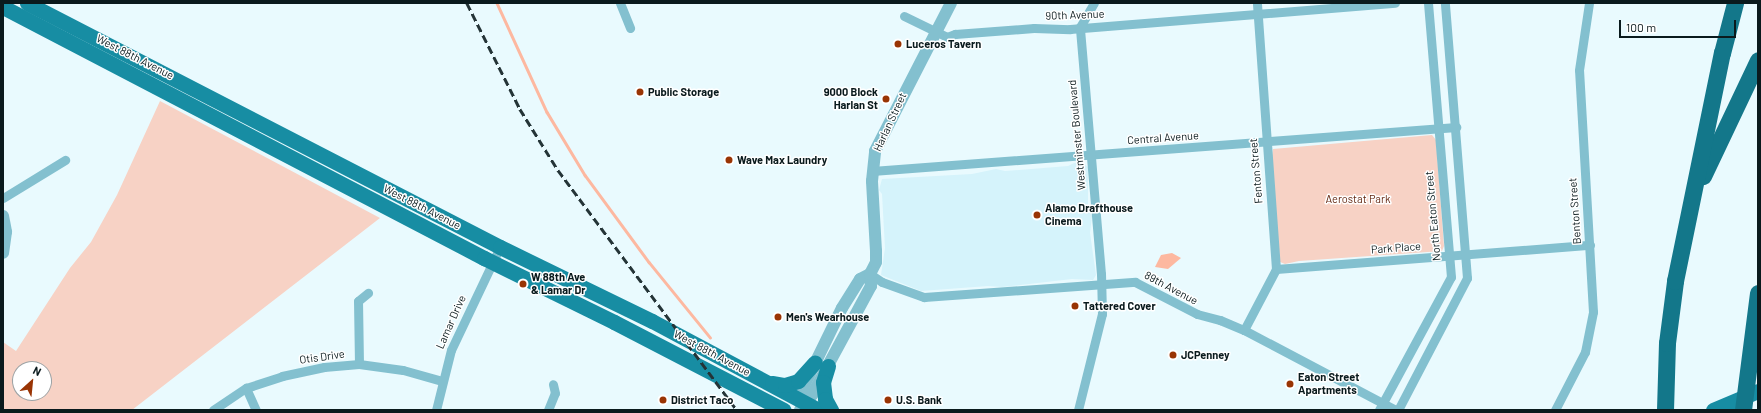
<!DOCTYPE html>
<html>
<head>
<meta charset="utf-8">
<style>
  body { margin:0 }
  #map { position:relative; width:1761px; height:413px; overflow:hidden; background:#e9fafe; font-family:Barlow,sans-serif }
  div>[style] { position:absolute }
  .built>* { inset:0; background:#d5f3fb }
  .green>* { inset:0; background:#f7d2c5 }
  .water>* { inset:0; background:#fdb8a0 }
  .stream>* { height:2.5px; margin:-1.25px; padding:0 1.25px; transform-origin:1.25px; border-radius:1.25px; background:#fdb8a0 }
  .minor>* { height:9px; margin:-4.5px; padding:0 4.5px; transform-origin:4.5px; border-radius:4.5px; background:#83c0cf }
  .tertiary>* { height:12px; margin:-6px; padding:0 6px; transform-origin:6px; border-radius:6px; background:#83c0cf }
  .primary>* { height:15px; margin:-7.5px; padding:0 7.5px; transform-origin:7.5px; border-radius:7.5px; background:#178da3 }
  .motorway>* { height:17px; margin:-8.5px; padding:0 8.5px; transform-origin:8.5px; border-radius:8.5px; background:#13778a }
  .rail>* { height:2.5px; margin-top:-1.25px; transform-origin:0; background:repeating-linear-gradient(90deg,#243437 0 8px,transparent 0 12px) }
  .dots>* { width:11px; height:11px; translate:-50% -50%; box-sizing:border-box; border:2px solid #fff; border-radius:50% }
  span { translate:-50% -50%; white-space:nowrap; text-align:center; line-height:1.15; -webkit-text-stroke:3px #fff; paint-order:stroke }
  .street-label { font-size:11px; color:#0a1a1d }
  .poi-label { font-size:11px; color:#0a1a1d; font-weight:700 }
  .left { translate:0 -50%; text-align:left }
  .right { translate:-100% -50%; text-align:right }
  .park-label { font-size:11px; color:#642812 }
  .frame { position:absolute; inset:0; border:4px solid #0a1a1d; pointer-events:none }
  .north { position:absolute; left:12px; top:361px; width:40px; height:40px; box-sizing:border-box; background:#fff; border:1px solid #9da3a5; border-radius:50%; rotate:27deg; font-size:11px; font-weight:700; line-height:16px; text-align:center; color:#0a1a1d }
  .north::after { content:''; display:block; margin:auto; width:14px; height:18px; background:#993404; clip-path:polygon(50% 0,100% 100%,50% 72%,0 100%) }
  .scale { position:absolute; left:1619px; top:20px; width:117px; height:18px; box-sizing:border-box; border:2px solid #0a1a1d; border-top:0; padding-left:5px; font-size:12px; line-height:14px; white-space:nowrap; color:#0a1a1d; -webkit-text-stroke:3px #fff; paint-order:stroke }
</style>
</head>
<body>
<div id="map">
  <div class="built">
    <i style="clip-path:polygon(1074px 163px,1083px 163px,1088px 167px,1088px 208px,1092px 216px,1090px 233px,1096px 275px,1093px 280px,1072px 279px,1002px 287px,988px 286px,921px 291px,881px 275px,885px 248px,882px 194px,879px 190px,882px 179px,972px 174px,996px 169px,1005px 171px,1068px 166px)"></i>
  </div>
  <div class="green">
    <i style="clip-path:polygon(evenodd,160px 101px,380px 218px,132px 410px,3px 410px,3px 342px,16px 351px,70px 268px,91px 242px,117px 195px,160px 101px,20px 369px,44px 369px,44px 393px,20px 393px,20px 369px)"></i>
    <i style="clip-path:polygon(1432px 135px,1436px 140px,1444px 246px,1442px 251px,1299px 261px,1285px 264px,1280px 262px,1271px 162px,1273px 149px)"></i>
  </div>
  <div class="water">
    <i style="clip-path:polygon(1172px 253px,1181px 258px,1168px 269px,1155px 267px,1161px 255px)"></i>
  </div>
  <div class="stream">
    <i style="left:497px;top:3px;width:120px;rotate:65.4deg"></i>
    <i style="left:547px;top:112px;width:74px;rotate:58.9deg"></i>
    <i style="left:585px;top:175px;width:108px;rotate:53.7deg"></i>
    <i style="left:649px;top:262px;width:97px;rotate:50.9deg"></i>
  </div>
  <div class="minor">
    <i style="left:620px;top:3px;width:27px;rotate:68deg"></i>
    <i style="left:904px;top:16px;width:48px;rotate:26deg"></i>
    <i style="left:947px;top:37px;width:9px;rotate:-21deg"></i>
    <i style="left:955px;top:34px;width:79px;rotate:-4.3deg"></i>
    <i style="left:1034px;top:28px;width:36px;rotate:2deg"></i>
    <i style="left:1070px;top:29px;width:326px;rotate:-4.6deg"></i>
    <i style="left:872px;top:171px;width:586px;rotate:-4.31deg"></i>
    <i style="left:3px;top:198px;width:73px;rotate:-31.5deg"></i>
    <i style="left:1276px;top:269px;width:315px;rotate:-4.4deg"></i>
    <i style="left:870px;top:274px;width:14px;rotate:34deg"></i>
    <i style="left:882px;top:282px;width:45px;rotate:19.7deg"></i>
    <i style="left:924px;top:297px;width:212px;rotate:-4.1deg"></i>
    <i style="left:1135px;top:282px;width:70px;rotate:27.3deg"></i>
    <i style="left:1197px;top:314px;width:24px;rotate:15deg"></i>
    <i style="left:1220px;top:320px;width:26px;rotate:23deg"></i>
    <i style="left:1244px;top:330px;width:172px;rotate:27.8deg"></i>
    <i style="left:1244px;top:330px;width:69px;rotate:-62.3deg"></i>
    <i style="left:1276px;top:269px;width:267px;rotate:-94.1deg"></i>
    <i style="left:359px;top:364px;width:63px;rotate:-90.9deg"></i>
    <i style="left:358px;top:301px;width:13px;rotate:-39deg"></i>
    <i style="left:246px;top:388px;width:24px;rotate:66deg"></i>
    <i style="left:213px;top:410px;width:40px;rotate:-34deg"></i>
    <i style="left:246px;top:388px;width:38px;rotate:-18deg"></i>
    <i style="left:282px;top:376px;width:43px;rotate:-12.1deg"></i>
    <i style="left:324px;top:367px;width:35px;rotate:-5deg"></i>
    <i style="left:359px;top:364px;width:44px;rotate:7.8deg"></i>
    <i style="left:403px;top:370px;width:41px;rotate:15.8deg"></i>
    <i style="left:436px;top:410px;width:62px;rotate:-76deg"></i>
    <i style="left:451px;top:350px;width:114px;rotate:-64.6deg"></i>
    <i style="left:548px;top:410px;width:18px;rotate:-68deg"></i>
    <i style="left:555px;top:393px;width:9px;rotate:-103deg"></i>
    <i style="left:1078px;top:410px;width:99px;rotate:-76deg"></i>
    <i style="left:1102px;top:314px;width:40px;rotate:-91.4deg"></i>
    <i style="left:1101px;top:274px;width:248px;rotate:-94.9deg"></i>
    <i style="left:1080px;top:27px;width:28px;rotate:-60deg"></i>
    <i style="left:1379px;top:410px;width:151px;rotate:-61.6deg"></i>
    <i style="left:1451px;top:277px;width:275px;rotate:-94.8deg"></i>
    <i style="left:1398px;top:410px;width:149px;rotate:-62.4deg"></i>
    <i style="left:1467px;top:278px;width:276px;rotate:-94.6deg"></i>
    <i style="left:1555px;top:410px;width:65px;rotate:-62.7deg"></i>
    <i style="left:1585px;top:352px;width:41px;rotate:-78.7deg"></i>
    <i style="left:1593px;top:312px;width:242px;rotate:-93.3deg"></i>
    <i style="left:1579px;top:70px;width:68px;rotate:-81.5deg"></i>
  </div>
  <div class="tertiary">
    <i style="left:3px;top:216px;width:16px;rotate:79deg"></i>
    <i style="left:6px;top:232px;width:21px;rotate:98deg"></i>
    <i style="left:804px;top:402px;width:12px;rotate:-99deg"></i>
    <i style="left:802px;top:390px;width:91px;rotate:-64deg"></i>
    <i style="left:842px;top:308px;width:34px;rotate:-58deg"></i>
    <i style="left:860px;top:279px;width:11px;rotate:-27deg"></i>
    <i style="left:800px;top:410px;width:19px;rotate:-51deg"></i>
    <i style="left:812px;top:395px;width:124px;rotate:-61.6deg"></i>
    <i style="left:871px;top:286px;width:12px;rotate:-95deg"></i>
    <i style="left:870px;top:274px;width:13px;rotate:-63deg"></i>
    <i style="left:876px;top:262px;width:11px;rotate:-90deg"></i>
    <i style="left:876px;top:251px;width:70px;rotate:-93.3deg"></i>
    <i style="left:872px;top:181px;width:30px;rotate:-84deg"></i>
    <i style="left:875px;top:151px;width:166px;rotate:-62.8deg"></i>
  </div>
  <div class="primary">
    <i style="left:27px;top:3px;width:532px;rotate:27.29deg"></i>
    <i style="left:500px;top:247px;width:169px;rotate:26deg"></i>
    <i style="left:652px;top:321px;width:189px;rotate:28.1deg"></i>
    <i style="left:3px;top:7px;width:543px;rotate:27.56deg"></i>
    <i style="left:484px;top:258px;width:145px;rotate:26.2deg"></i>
    <i style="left:614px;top:322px;width:191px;rotate:27.4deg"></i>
    <i style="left:828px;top:366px;width:17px;rotate:107deg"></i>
    <i style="left:823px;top:382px;width:17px;rotate:83deg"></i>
    <i style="left:825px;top:399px;width:13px;rotate:61deg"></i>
    <i style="left:772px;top:383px;width:13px;rotate:9deg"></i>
    <i style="left:785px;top:385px;width:14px;rotate:-17deg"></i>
    <i style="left:798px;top:381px;width:25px;rotate:-48deg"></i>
    <i style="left:1713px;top:410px;width:49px;rotate:-22.9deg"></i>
  </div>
  <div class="motorway">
    <i style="left:1703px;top:176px;width:128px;rotate:-64.6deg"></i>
    <i style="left:1665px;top:410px;width:67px;rotate:-88.3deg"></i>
    <i style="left:1667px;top:343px;width:63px;rotate:-82.6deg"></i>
    <i style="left:1675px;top:281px;width:233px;rotate:-78.4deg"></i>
    <i style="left:1722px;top:53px;width:52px;rotate:-75.4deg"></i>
    <i style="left:1743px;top:410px;width:118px;rotate:-82.7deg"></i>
  </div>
  <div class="rail">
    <i style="left:467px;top:3px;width:119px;rotate:63.4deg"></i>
    <i style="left:520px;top:109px;width:72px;rotate:58.1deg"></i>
    <i style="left:558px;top:170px;width:299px;rotate:53.3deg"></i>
  </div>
  <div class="dots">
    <i style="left:898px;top:44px;background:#993404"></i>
    <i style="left:640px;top:92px;background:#993404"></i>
    <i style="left:886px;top:99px;background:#993404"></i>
    <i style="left:729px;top:160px;background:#993404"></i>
    <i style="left:1037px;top:215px;background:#993404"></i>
    <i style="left:523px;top:284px;background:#993404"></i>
    <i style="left:1075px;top:306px;background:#993404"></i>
    <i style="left:778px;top:317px;background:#993404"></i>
    <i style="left:1173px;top:355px;background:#993404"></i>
    <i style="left:1290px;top:384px;background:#993404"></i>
    <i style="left:663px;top:400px;background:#993404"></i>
    <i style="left:888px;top:400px;background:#993404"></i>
  </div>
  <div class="street-label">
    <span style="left:1075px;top:15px;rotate:-2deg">90th Avenue</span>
    <span style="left:135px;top:57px;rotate:27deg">West 88th Avenue</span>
    <span style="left:890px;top:122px;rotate:-65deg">Harlan Street</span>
    <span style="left:1077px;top:135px;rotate:-95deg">Westminster Boulevard</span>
    <span style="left:1163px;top:138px;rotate:-4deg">Central Avenue</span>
    <span style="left:1256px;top:171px;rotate:-95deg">Fenton Street</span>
    <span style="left:422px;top:207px;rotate:27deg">West 88th Avenue</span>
    <span style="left:1575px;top:211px;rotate:-94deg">Benton Street</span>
    <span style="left:1433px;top:216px;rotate:-95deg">North Eaton Street</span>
    <span style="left:1396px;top:248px;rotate:-4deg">Park Place</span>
    <span style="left:1171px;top:288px;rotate:28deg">89th Avenue</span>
    <span style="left:451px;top:322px;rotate:-66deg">Lamar Drive</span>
    <span style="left:712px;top:353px;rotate:28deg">West 88th Avenue</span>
    <span style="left:322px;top:357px;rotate:-8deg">Otis Drive</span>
  </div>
  <div class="poi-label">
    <span class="left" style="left:906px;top:44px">Luceros Tavern</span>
    <span class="left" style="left:648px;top:92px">Public Storage</span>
    <span class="right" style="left:878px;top:99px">9000 Block<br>Harlan St</span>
    <span class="left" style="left:737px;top:160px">Wave Max Laundry</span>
    <span class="left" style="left:1045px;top:215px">Alamo Drafthouse<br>Cinema</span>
    <span class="left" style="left:531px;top:284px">W 88th Ave<br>&amp; Lamar Dr</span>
    <span class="left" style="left:1083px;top:306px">Tattered Cover</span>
    <span class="left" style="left:786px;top:317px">Men's Wearhouse</span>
    <span class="left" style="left:1181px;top:355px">JCPenney</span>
    <span class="left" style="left:1298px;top:384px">Eaton Street<br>Apartments</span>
    <span class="left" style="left:671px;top:400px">District Taco</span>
    <span class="left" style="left:896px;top:400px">U.S. Bank</span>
  </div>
  <div class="park-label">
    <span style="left:1358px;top:199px">Aerostat Park</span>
  </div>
  <div class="frame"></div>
  <div class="north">N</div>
  <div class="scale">100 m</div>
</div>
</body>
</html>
